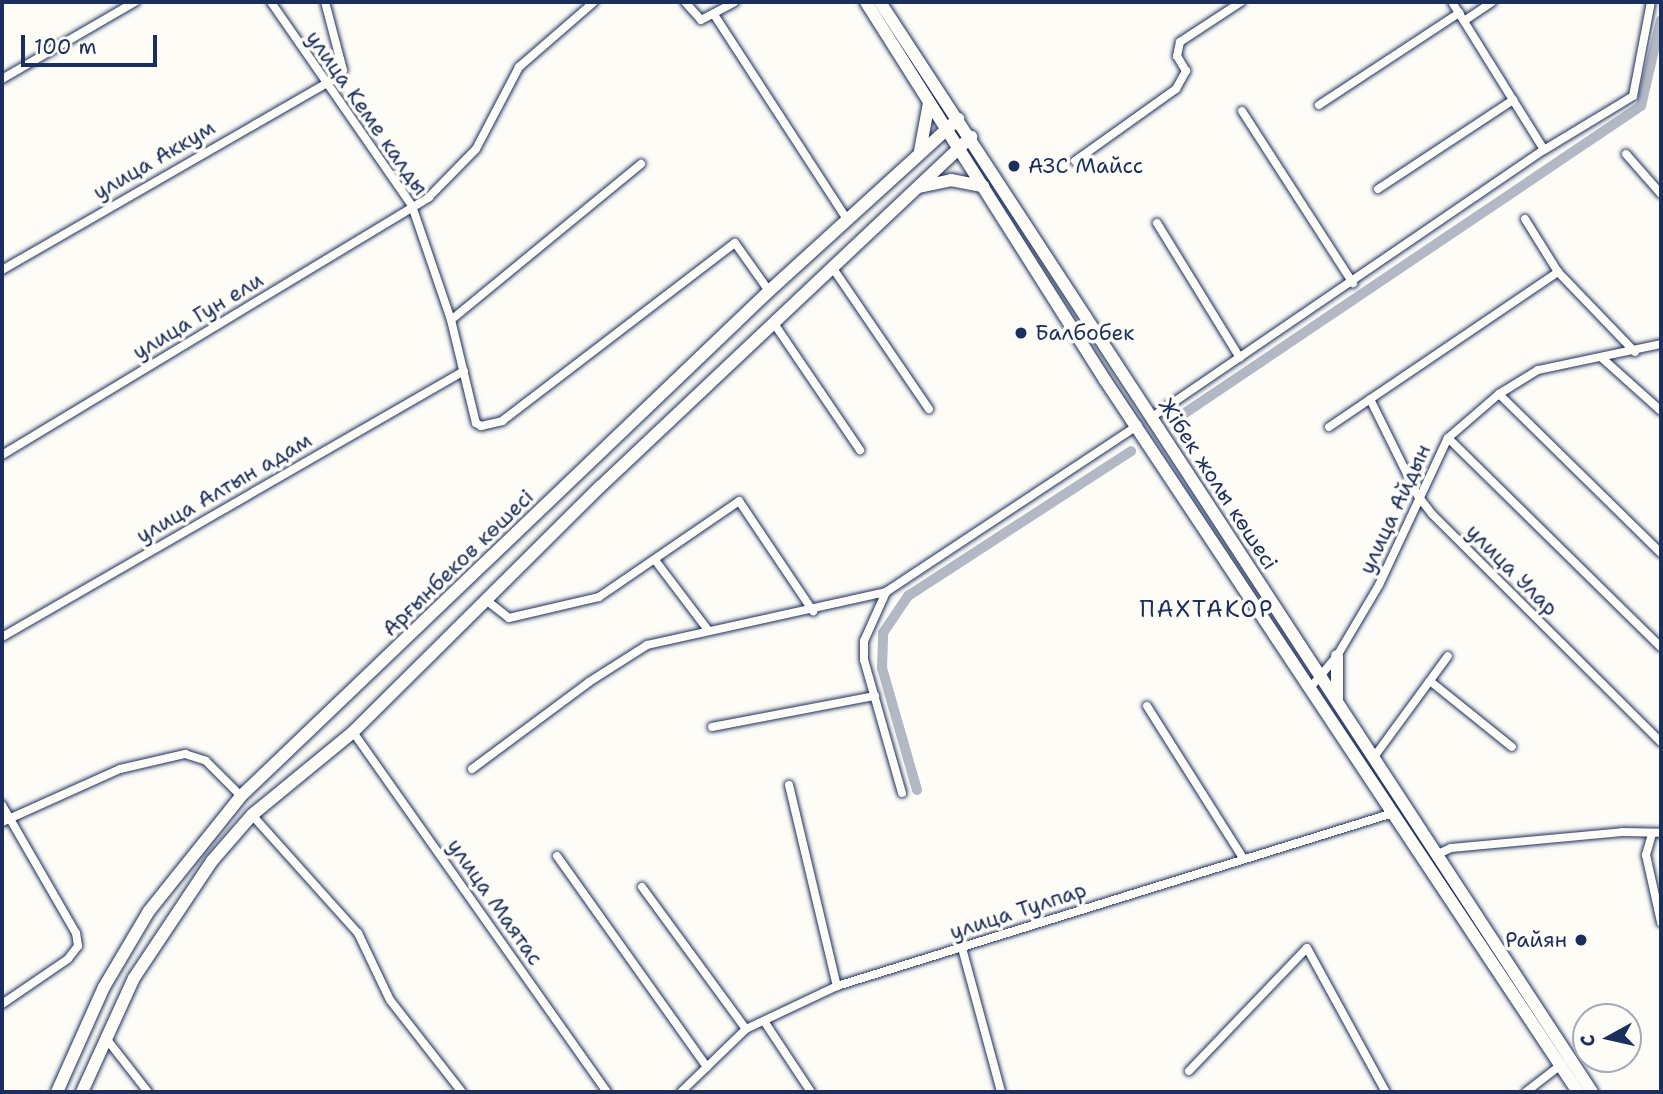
<!DOCTYPE html>
<html>
<head>
<meta charset="utf-8">
<style>
  body { margin:0 }
  #map { position:relative; width:1663px; height:1094px; overflow:hidden; background:#fdfcf7; font-family:"Shantell Sans",sans-serif }
  div>[style] { position:absolute }
  .canal>* { height:10px; margin:-5px; padding:0 5px; transform-origin:5px; border-radius:5px; background:#b3b8c5 }
  .roads { filter:drop-shadow(0 0 2px #1b2f5e) drop-shadow(0 0 2px #1b2f5e) }
  .street>* { height:8px; margin:-4px; padding:0 4px; transform-origin:4px; border-radius:4px; background:#fdfcf7 }
  .primary>* { height:12px; margin:-6px; padding:0 6px; transform-origin:6px; border-radius:6px; background:#fdfcf7 }
  .dots>* { width:19px; height:19px; translate:-50% -50%; box-sizing:border-box; border:4px solid #fdfcf7; border-radius:50% }
  span { translate:-50% -50%; white-space:nowrap; text-align:center; line-height:1.15; -webkit-text-stroke:7px #fdfcf7; paint-order:stroke }
  .street-label { font-size:21px; color:#1b2f5e }
  .poi-label { font-size:21px; color:#1b2f5e }
  .left { translate:0 -50%; text-align:left }
  .right { translate:-100% -50%; text-align:right }
  .neighbourhood-label { font-size:23px; color:#1b2f5e; letter-spacing:2px }
  .frame { position:absolute; inset:0; border:4px solid #1b2f5e; pointer-events:none }
  .north { position:absolute; left:1572px; top:1003px; width:70px; height:70px; box-sizing:border-box; background:#fdfcf7; border:2px solid #a3aaba; border-radius:50%; rotate:262deg; font-size:19px; font-weight:700; line-height:28px; text-align:center; color:#1b2f5e }
  .north::after { content:''; display:block; margin:auto; width:24px; height:32px; background:#1b2f5e; clip-path:polygon(50% 0,100% 100%,50% 72%,0 100%) }
  .scale { position:absolute; left:21px; top:35px; width:136px; height:32px; box-sizing:border-box; border:4px solid #1b2f5e; border-top:0; padding-left:9px; font-size:21px; line-height:24px; white-space:nowrap; color:#1b2f5e; -webkit-text-stroke:5px #fdfcf7; paint-order:stroke }
</style>
</head>
<body>
<div id="map">
  <div class="canal">
    <i style="left:1182px;top:415px;width:553px;rotate:-33.95deg"></i>
    <i style="left:1641px;top:106px;width:88px;rotate:-76.9deg"></i>
    <i style="left:917px;top:790px;width:127px;rotate:-106deg"></i>
    <i style="left:882px;top:668px;width:35px;rotate:-88deg"></i>
    <i style="left:883px;top:633px;width:45px;rotate:-56deg"></i>
    <i style="left:908px;top:596px;width:266px;rotate:-33deg"></i>
  </div>
  <div class="roads">
    <div class="street">
      <i style="left:271px;top:2px;width:248px;rotate:55.3deg"></i>
      <i style="left:412px;top:206px;width:120px;rotate:71.1deg"></i>
      <i style="left:451px;top:320px;width:106px;rotate:76.4deg"></i>
      <i style="left:476px;top:423px;width:6px;rotate:31deg"></i>
      <i style="left:481px;top:426px;width:22px;rotate:-13deg"></i>
      <i style="left:502px;top:421px;width:293px;rotate:-37.4deg"></i>
      <i style="left:735px;top:243px;width:59px;rotate:54.7deg"></i>
      <i style="left:685px;top:2px;width:24px;rotate:48deg"></i>
      <i style="left:701px;top:20px;width:38px;rotate:-28deg"></i>
      <i style="left:1452px;top:2px;width:174px;rotate:58.1deg"></i>
      <i style="left:715px;top:16px;width:241px;rotate:57deg"></i>
      <i style="left:1464px;top:21px;width:34px;rotate:-34deg"></i>
      <i style="left:2px;top:79px;width:154px;rotate:-30.1deg"></i>
      <i style="left:1319px;top:105px;width:168px;rotate:-33.3deg"></i>
      <i style="left:1242px;top:111px;width:205px;rotate:57.2deg"></i>
      <i style="left:1626px;top:154px;width:53px;rotate:48.8deg"></i>
      <i style="left:1075px;top:161px;width:124px;rotate:-35.5deg"></i>
      <i style="left:1176px;top:89px;width:21px;rotate:-61deg"></i>
      <i style="left:1186px;top:71px;width:17px;rotate:-121deg"></i>
      <i style="left:1177px;top:56px;width:14px;rotate:-78deg"></i>
      <i style="left:1180px;top:42px;width:73px;rotate:-33.3deg"></i>
      <i style="left:1378px;top:189px;width:162px;rotate:-33.4deg"></i>
      <i style="left:1525px;top:219px;width:62px;rotate:58.1deg"></i>
      <i style="left:1558px;top:272px;width:111px;rotate:46.1deg"></i>
      <i style="left:1157px;top:223px;width:158px;rotate:58.4deg"></i>
      <i style="left:832px;top:267px;width:172px;rotate:55.7deg"></i>
      <i style="left:2px;top:270px;width:382px;rotate:-29.9deg"></i>
      <i style="left:333px;top:80px;width:14px;rotate:-45deg"></i>
      <i style="left:343px;top:70px;width:70px;rotate:-104.8deg"></i>
      <i style="left:451px;top:320px;width:246px;rotate:-39.4deg"></i>
      <i style="left:773px;top:322px;width:155px;rotate:55.8deg"></i>
      <i style="left:1602px;top:358px;width:79px;rotate:41.9deg"></i>
      <i style="left:1499px;top:394px;width:227px;rotate:44.5deg"></i>
      <i style="left:1370px;top:399px;width:108px;rotate:63.7deg"></i>
      <i style="left:1418px;top:496px;width:23px;rotate:52deg"></i>
      <i style="left:1432px;top:514px;width:323px;rotate:44.9deg"></i>
      <i style="left:1152px;top:417px;width:474px;rotate:-34.3deg"></i>
      <i style="left:1544px;top:150px;width:104px;rotate:-31.2deg"></i>
      <i style="left:1633px;top:96px;width:96px;rotate:-79.2deg"></i>
      <i style="left:1329px;top:427px;width:277px;rotate:-34.1deg"></i>
      <i style="left:1448px;top:438px;width:298px;rotate:44.5deg"></i>
      <i style="left:2px;top:455px;width:499px;rotate:-31.1deg"></i>
      <i style="left:429px;top:197px;width:67px;rotate:-45.6deg"></i>
      <i style="left:476px;top:149px;width:93px;rotate:-62.3deg"></i>
      <i style="left:519px;top:67px;width:99px;rotate:-40.9deg"></i>
      <i style="left:655px;top:560px;width:88px;rotate:52.9deg"></i>
      <i style="left:486px;top:600px;width:29px;rotate:38deg"></i>
      <i style="left:509px;top:618px;width:92px;rotate:-13.1deg"></i>
      <i style="left:599px;top:597px;width:170px;rotate:-34.4deg"></i>
      <i style="left:739px;top:501px;width:133px;rotate:56.1deg"></i>
      <i style="left:2px;top:637px;width:533px;rotate:-29.93deg"></i>
      <i style="left:1430px;top:681px;width:105px;rotate:38.8deg"></i>
      <i style="left:1310px;top:688px;width:42px;rotate:-49.8deg"></i>
      <i style="left:1337px;top:656px;width:82px;rotate:-59.4deg"></i>
      <i style="left:1379px;top:585px;width:162px;rotate:-64.9deg"></i>
      <i style="left:1448px;top:438px;width:67px;rotate:-40.8deg"></i>
      <i style="left:1499px;top:394px;width:46px;rotate:-31.6deg"></i>
      <i style="left:1538px;top:370px;width:126px;rotate:-11.9deg"></i>
      <i style="left:1147px;top:706px;width:180px;rotate:57.7deg"></i>
      <i style="left:712px;top:727px;width:166px;rotate:-10.8deg"></i>
      <i style="left:353px;top:732px;width:441px;rotate:54.8deg"></i>
      <i style="left:1374px;top:757px;width:125px;rotate:-53.8deg"></i>
      <i style="left:472px;top:769px;width:146px;rotate:-36.6deg"></i>
      <i style="left:589px;top:682px;width:69px;rotate:-32.5deg"></i>
      <i style="left:647px;top:645px;width:245px;rotate:-12.5deg"></i>
      <i style="left:789px;top:785px;width:207px;rotate:76.6deg"></i>
      <i style="left:902px;top:793px;width:138px;rotate:-105.9deg"></i>
      <i style="left:864px;top:660px;width:19px;rotate:-90deg"></i>
      <i style="left:864px;top:641px;width:54px;rotate:-65.8deg"></i>
      <i style="left:886px;top:592px;width:302px;rotate:-33.5deg"></i>
      <i style="left:2px;top:805px;width:148px;rotate:60deg"></i>
      <i style="left:76px;top:933px;width:13px;rotate:81deg"></i>
      <i style="left:78px;top:946px;width:16px;rotate:128deg"></i>
      <i style="left:68px;top:959px;width:80px;rotate:145.7deg"></i>
      <i style="left:252px;top:815px;width:159px;rotate:48.1deg"></i>
      <i style="left:358px;top:933px;width:74px;rotate:64.5deg"></i>
      <i style="left:390px;top:1000px;width:117px;rotate:52deg"></i>
      <i style="left:2px;top:822px;width:129px;rotate:-24.2deg"></i>
      <i style="left:120px;top:769px;width:67px;rotate:-13deg"></i>
      <i style="left:185px;top:754px;width:22px;rotate:18deg"></i>
      <i style="left:206px;top:761px;width:49px;rotate:45deg"></i>
      <i style="left:1652px;top:834px;width:22px;rotate:106deg"></i>
      <i style="left:1646px;top:855px;width:69px;rotate:77.4deg"></i>
      <i style="left:1438px;top:854px;width:14px;rotate:-25deg"></i>
      <i style="left:1451px;top:848px;width:172px;rotate:-5.3deg"></i>
      <i style="left:1622px;top:832px;width:39px;rotate:1deg"></i>
      <i style="left:557px;top:856px;width:259px;rotate:54.6deg"></i>
      <i style="left:642px;top:887px;width:176px;rotate:53.8deg"></i>
      <i style="left:962px;top:948px;width:149px;rotate:74.8deg"></i>
      <i style="left:764px;top:1021px;width:85px;rotate:56.5deg"></i>
      <i style="left:105px;top:1037px;width:70px;rotate:52deg"></i>
      <i style="left:1189px;top:1071px;width:170px;rotate:-46.2deg"></i>
      <i style="left:1307px;top:948px;width:164px;rotate:61.3deg"></i>
      <i style="left:681px;top:1092px;width:91px;rotate:-44.1deg"></i>
      <i style="left:746px;top:1029px;width:101px;rotate:-25.3deg"></i>
      <i style="left:837px;top:986px;width:582px;rotate:-17.28deg"></i>
      <i style="left:1526px;top:1092px;width:46px;rotate:-37.9deg"></i>
    </div>
    <div class="primary">
      <i style="left:866px;top:2px;width:447px;rotate:57.7deg"></i>
      <i style="left:1105px;top:380px;width:855px;rotate:56.4deg"></i>
      <i style="left:880px;top:2px;width:1302px;rotate:56.85deg"></i>
      <i style="left:920px;top:151px;width:49px;rotate:-79.4deg"></i>
      <i style="left:919px;top:187px;width:33px;rotate:-12deg"></i>
      <i style="left:951px;top:180px;width:33px;rotate:11deg"></i>
      <i style="left:1337px;top:656px;width:43px;rotate:90deg"></i>
      <i style="left:57px;top:1092px;width:115px;rotate:-65.9deg"></i>
      <i style="left:104px;top:987px;width:88px;rotate:-59.4deg"></i>
      <i style="left:149px;top:911px;width:147px;rotate:-51.3deg"></i>
      <i style="left:241px;top:796px;width:731px;rotate:-43.72deg"></i>
      <i style="left:769px;top:291px;width:256px;rotate:-42.3deg"></i>
      <i style="left:82px;top:1092px;width:125px;rotate:-65.5deg"></i>
      <i style="left:134px;top:978px;width:141px;rotate:-56.3deg"></i>
      <i style="left:212px;top:861px;width:61px;rotate:-49deg"></i>
      <i style="left:252px;top:815px;width:131px;rotate:-39.4deg"></i>
      <i style="left:353px;top:732px;width:349px;rotate:-44.8deg"></i>
      <i style="left:601px;top:486px;width:509px;rotate:-43.33deg"></i>
    </div>
  </div>
  <div class="dots">
    <i style="left:1014px;top:166px;background:#1b2f5e"></i>
    <i style="left:1021px;top:333px;background:#1b2f5e"></i>
    <i style="left:1581px;top:940px;background:#1b2f5e"></i>
  </div>
  <div class="street-label">
    <span style="left:367px;top:113px;rotate:55deg">улица Кеме калды</span>
    <span style="left:154px;top:160px;rotate:-30deg">улица Аккум</span>
    <span style="left:198px;top:316px;rotate:-31deg">улица Гун ели</span>
    <span style="left:1218px;top:484px;rotate:57deg">Жібек жолы көшесі</span>
    <span style="left:224px;top:488px;rotate:-30deg">улица Алтын адам</span>
    <span style="left:1395px;top:509px;rotate:-65deg">улица Айдын</span>
    <span style="left:458px;top:563px;rotate:-44deg">Арғынбеков көшесі</span>
    <span style="left:1512px;top:570px;rotate:45deg">улица Улар</span>
    <span style="left:495px;top:902px;rotate:55deg">улица Маятас</span>
    <span style="left:1018px;top:911px;rotate:-18deg">улица Тулпар</span>
  </div>
  <div class="poi-label">
    <span class="left" style="left:1028px;top:166px">АЗС Майсс</span>
    <span class="left" style="left:1035px;top:333px">Балбобек</span>
    <span class="right" style="left:1567px;top:940px">Райян</span>
  </div>
  <div class="neighbourhood-label">
    <span style="left:1207px;top:609px">ПАХТАКОР</span>
  </div>
  <div class="frame"></div>
  <div class="north">С</div>
  <div class="scale">100 m</div>
</div>
</body>
</html>
